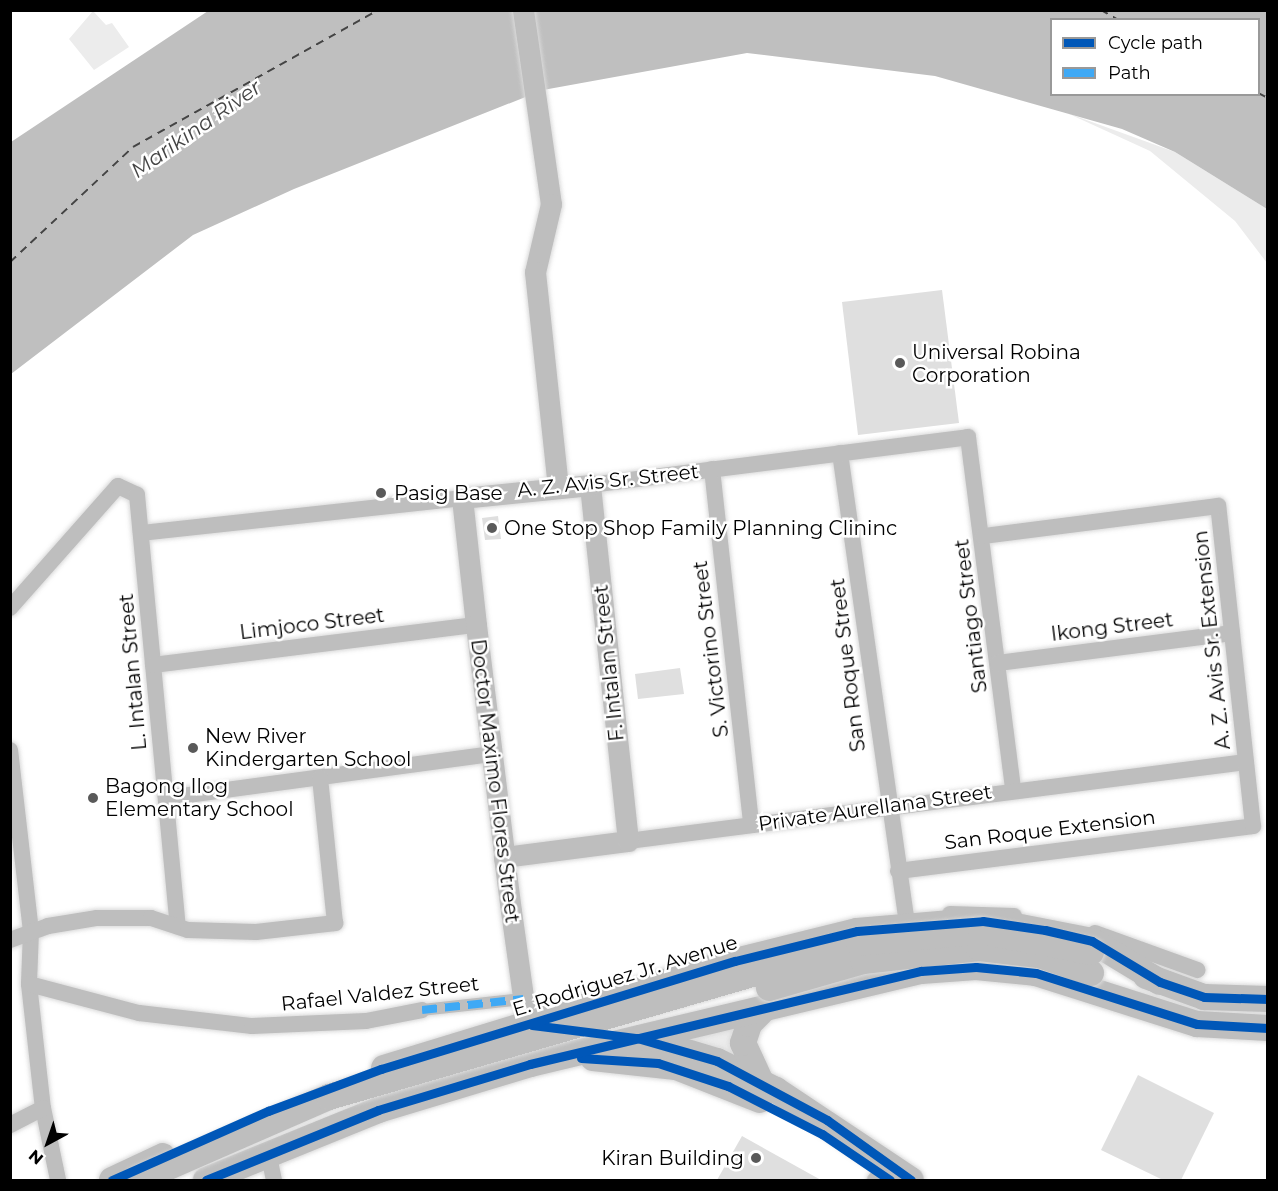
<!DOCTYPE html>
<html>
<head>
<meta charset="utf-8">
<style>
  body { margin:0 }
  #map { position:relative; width:1278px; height:1191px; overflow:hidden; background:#fff; font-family:Montserrat,sans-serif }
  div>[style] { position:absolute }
  .green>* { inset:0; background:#ececec }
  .water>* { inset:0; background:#bfbfbf }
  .ferry>* { height:1.5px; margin-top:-0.75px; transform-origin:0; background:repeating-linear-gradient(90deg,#444 0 8px,transparent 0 14px) }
  .building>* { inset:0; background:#dfdfdf }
  .roads { filter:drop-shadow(0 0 2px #dbdbdb) drop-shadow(0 0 2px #dbdbdb) }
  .pedestrian>* { height:12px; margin:-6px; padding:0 6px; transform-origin:6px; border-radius:6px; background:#bebebe }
  .minor>* { height:16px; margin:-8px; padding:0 8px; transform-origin:8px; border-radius:8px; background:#bebebe }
  .tertiary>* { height:21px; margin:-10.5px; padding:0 10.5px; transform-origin:10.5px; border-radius:10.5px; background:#bebebe }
  .primary>* { height:26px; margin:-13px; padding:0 13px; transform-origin:13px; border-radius:13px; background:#bebebe }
  .bridges { filter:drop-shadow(0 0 2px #dbdbdb) drop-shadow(0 0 2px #dbdbdb) }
  .primary-bridge>* { height:26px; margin:-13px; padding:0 13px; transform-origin:13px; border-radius:13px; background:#bebebe }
  .quiet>* { height:8px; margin-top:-4px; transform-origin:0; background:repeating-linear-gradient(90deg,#3fa9f5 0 15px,transparent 0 23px) }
  .cycleway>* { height:9px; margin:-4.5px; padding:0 4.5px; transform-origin:4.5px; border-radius:4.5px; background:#0057b8 }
  .dots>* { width:16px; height:16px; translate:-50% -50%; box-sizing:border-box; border:3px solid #fff; border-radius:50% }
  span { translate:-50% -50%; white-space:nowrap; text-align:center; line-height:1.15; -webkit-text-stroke:5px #fff; paint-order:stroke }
  .poi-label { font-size:20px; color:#000 }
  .left { translate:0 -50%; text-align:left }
  .right { translate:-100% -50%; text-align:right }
  .street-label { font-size:20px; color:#000 }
  .water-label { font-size:21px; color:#444; font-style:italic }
  .frame { position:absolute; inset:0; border:12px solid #000; pointer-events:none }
  .legend { position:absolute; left:1050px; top:18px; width:210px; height:78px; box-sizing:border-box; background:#fff; border:2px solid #999; margin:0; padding:8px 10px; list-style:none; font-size:18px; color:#000 }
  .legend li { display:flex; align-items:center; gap:12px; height:30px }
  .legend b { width:30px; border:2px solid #999 }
  .north { position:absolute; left:18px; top:1113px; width:60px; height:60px; -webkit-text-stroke:4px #fff; paint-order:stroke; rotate:220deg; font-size:16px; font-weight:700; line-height:24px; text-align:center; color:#000 }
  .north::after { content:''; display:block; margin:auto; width:21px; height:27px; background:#000; clip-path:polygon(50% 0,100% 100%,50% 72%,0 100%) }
</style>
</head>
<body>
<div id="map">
  <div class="green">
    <i style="clip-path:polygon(93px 11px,106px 25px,112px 23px,129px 47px,94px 70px,69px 39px)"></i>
    <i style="clip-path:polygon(1067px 113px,1175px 152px,1267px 209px,1267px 263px,1235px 221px,1150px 151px)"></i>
    <i style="clip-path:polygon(738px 1022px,735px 1060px,673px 1040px)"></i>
  </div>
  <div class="water">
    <i style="clip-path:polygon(evenodd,208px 11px,1267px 11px,1267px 209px,1175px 152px,1122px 129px,935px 76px,747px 53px,543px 90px,294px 189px,193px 235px,11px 374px,11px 142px,208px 11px,1052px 20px,1258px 20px,1258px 94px,1052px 94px,1052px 20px)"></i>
  </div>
  <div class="ferry">
    <i style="left:1101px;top:10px;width:20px;rotate:30deg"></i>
    <i style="left:1258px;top:93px;width:11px;rotate:27deg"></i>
    <i style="left:10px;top:262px;width:168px;rotate:-43.1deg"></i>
    <i style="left:133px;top:147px;width:281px;rotate:-29.2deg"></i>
  </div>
  <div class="building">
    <i style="clip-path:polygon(942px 290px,959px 423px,858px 435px,842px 302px)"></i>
    <i style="clip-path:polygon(498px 516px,501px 539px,485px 540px,482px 518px)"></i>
    <i style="clip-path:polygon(680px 668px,684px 694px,638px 699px,635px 674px)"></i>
    <i style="clip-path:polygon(1138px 1075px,1214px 1113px,1181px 1180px,1163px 1180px,1101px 1150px)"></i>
    <i style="clip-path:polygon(742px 1136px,821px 1180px,717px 1180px)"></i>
  </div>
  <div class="roads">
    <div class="pedestrian">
      <i style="left:422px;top:1010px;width:102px;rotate:-6.2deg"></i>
    </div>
    <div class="minor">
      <i style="left:840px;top:453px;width:469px;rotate:81.9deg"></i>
      <i style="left:712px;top:469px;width:358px;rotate:83.7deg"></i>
      <i style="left:590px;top:485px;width:381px;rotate:-7.2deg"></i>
      <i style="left:968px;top:437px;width:356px;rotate:82.7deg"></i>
      <i style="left:141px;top:533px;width:323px;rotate:-6.2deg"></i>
      <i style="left:10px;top:608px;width:163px;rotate:-48.5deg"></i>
      <i style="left:118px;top:486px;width:21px;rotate:25deg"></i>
      <i style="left:137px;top:495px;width:433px;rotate:84.6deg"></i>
      <i style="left:998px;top:663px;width:236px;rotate:-7.3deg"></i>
      <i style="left:153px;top:665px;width:325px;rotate:-7.1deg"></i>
      <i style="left:10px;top:750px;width:182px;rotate:83.4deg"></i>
      <i style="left:31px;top:931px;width:53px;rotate:92.2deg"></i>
      <i style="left:29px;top:984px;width:125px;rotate:83.6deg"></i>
      <i style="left:43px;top:1108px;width:74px;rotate:78.2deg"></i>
      <i style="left:166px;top:798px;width:329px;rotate:-7.7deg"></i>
      <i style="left:628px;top:841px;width:623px;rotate:-7.28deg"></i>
      <i style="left:898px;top:871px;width:358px;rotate:-7.2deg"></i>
      <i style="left:1253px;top:826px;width:322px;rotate:-96.2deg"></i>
      <i style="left:1218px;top:506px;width:237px;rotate:172.7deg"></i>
      <i style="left:950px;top:914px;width:64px;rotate:1.8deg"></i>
      <i style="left:1095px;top:933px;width:109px;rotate:19.9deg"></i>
      <i style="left:10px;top:940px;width:40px;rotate:-20.2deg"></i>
      <i style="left:48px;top:926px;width:50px;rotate:-9.3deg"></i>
      <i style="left:97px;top:918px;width:54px"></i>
      <i style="left:151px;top:918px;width:39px;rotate:18deg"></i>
      <i style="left:188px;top:930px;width:68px;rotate:1.7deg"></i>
      <i style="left:256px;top:932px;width:80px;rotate:-6.5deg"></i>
      <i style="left:335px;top:923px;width:146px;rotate:-95.9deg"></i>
      <i style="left:29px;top:984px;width:114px;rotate:14.8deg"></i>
      <i style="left:139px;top:1013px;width:114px;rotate:6.6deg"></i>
      <i style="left:252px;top:1026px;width:114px;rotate:-2.5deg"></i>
      <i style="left:366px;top:1021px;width:57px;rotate:-11.1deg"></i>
      <i style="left:10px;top:1125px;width:37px;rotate:-27deg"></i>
      <i style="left:268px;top:1152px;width:29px;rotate:78deg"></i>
      <i style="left:875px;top:1180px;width:8px;rotate:-45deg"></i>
    </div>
    <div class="tertiary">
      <i style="left:523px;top:10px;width:196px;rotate:81.8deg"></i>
      <i style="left:551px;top:204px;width:70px;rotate:103.2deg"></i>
      <i style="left:535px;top:272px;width:216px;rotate:83.9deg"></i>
      <i style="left:504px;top:857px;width:125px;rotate:-7.4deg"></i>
      <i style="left:628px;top:841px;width:358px;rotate:-96.1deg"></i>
      <i style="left:590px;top:485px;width:129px;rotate:174.2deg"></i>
      <i style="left:462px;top:498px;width:128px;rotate:83.7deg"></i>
      <i style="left:476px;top:625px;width:231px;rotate:83deg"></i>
      <i style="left:504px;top:854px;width:3px;rotate:90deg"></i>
      <i style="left:504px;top:857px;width:54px;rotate:82.6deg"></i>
      <i style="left:511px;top:911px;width:115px;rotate:82deg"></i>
      <i style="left:527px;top:1025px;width:15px;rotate:86deg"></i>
    </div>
    <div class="primary">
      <i style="left:1000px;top:923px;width:94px;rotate:11.1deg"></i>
      <i style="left:1092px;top:941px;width:79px;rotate:31.1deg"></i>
      <i style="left:1146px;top:976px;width:62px;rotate:19.9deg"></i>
      <i style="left:1204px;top:997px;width:64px;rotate:1.8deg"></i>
      <i style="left:640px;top:1038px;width:80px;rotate:16.6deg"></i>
      <i style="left:717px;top:1061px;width:66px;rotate:26.2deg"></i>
      <i style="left:776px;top:1090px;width:162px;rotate:33.7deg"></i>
      <i style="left:593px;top:1058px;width:83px;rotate:6.2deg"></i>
      <i style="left:676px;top:1067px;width:90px;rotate:21.4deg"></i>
      <i style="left:384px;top:1068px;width:367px;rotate:-17deg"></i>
      <i style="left:735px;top:961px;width:126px;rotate:-13.8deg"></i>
      <i style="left:857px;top:931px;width:106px;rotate:-4.9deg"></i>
      <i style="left:761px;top:1082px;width:43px;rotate:-114.8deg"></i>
      <i style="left:743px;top:1043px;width:20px;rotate:-72deg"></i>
      <i style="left:749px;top:1024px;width:25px;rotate:-45deg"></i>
      <i style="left:112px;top:1180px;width:56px;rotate:-25.2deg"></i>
      <i style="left:206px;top:1180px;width:186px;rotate:-22.1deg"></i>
      <i style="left:378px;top:1110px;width:159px;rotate:-16.8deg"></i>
      <i style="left:530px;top:1064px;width:402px;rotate:-13.4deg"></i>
      <i style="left:921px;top:971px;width:55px;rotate:-4.2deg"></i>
      <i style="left:976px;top:967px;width:60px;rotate:5.7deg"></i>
      <i style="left:1036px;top:973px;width:169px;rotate:17.6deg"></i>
      <i style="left:1197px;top:1024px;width:71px;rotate:3.2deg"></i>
    </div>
  </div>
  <div class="bridges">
    <div class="primary-bridge">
      <i style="left:769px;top:988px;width:98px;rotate:-16deg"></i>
      <i style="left:863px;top:961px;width:117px;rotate:-6.4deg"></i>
      <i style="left:979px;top:948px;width:60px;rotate:6.7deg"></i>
      <i style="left:1039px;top:955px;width:55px;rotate:19.1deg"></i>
      <i style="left:139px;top:1180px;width:207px;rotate:-23.6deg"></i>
      <i style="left:329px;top:1097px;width:552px;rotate:-16.2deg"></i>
      <i style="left:859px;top:943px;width:123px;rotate:-5.6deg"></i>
      <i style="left:981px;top:931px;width:112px;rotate:10.8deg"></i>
    </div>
  </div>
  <div class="quiet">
    <i style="left:422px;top:1010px;width:102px;rotate:-6.2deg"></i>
  </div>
  <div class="cycleway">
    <i style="left:532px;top:1025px;width:106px;rotate:7.1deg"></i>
    <i style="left:637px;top:1038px;width:83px;rotate:16deg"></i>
    <i style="left:717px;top:1061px;width:125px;rotate:28.2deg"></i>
    <i style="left:827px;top:1120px;width:103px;rotate:35.5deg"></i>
    <i style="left:581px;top:1058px;width:77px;rotate:3.7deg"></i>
    <i style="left:658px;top:1063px;width:74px;rotate:18.2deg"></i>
    <i style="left:728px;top:1086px;width:106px;rotate:27.1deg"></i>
    <i style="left:822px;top:1134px;width:82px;rotate:34.1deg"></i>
    <i style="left:112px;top:1180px;width:171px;rotate:-23.9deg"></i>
    <i style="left:268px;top:1111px;width:121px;rotate:-20.4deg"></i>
    <i style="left:381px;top:1069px;width:370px;rotate:-17deg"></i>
    <i style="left:735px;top:961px;width:126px;rotate:-13.8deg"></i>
    <i style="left:857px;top:931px;width:126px;rotate:-4.5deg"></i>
    <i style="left:983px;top:921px;width:63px;rotate:8.3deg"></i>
    <i style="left:1045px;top:930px;width:48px;rotate:13.2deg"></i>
    <i style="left:1092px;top:941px;width:79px;rotate:31.1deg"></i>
    <i style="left:1160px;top:982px;width:46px;rotate:18.8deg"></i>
    <i style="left:1204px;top:997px;width:64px;rotate:1.8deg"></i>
    <i style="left:206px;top:1180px;width:186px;rotate:-22.1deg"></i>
    <i style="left:378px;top:1110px;width:159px;rotate:-16.8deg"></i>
    <i style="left:530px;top:1064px;width:402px;rotate:-13.4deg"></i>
    <i style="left:921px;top:971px;width:55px;rotate:-4.2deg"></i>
    <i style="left:976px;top:967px;width:60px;rotate:5.7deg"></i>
    <i style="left:1036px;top:973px;width:169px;rotate:17.6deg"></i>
    <i style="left:1197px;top:1024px;width:71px;rotate:3.2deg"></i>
  </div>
  <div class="dots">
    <i style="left:900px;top:363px;background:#595959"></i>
    <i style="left:381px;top:493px;background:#595959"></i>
    <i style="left:492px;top:528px;background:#595959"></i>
    <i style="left:193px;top:748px;background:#595959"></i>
    <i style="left:93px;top:798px;background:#595959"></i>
    <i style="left:756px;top:1158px;background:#595959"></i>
  </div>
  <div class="poi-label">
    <span class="left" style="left:912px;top:364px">Universal Robina<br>Corporation</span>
    <span class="left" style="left:394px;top:493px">Pasig Base</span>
    <span class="left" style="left:504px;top:528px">One Stop Shop Family Planning Clininc</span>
    <span class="left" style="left:205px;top:748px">New River<br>Kindergarten School</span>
    <span class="left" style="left:105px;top:798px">Bagong Ilog<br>Elementary School</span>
    <span class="right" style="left:744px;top:1158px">Kiran Building</span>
  </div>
  <div class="street-label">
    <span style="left:608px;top:481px;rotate:-6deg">A. Z. Avis Sr. Street</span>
    <span style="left:971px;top:616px;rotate:-97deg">Santiago Street</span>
    <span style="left:312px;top:624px;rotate:-7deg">Limjoco Street</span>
    <span style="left:1112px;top:627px;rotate:-7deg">Ikong Street</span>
    <span style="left:1212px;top:640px;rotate:-96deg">A. Z. Avis Sr. Extension</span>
    <span style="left:711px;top:649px;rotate:-97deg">S. Victorino Street</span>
    <span style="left:609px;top:663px;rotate:-96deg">F. Intalan Street</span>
    <span style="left:848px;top:665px;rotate:-97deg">San Roque Street</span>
    <span style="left:133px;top:672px;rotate:-95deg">L. Intalan Street</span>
    <span style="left:495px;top:781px;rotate:83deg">Doctor Maximo Flores Street</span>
    <span style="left:875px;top:808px;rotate:-8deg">Private Aurellana Street</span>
    <span style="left:1050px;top:830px;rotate:-7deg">San Roque Extension</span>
    <span style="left:625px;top:976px;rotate:-17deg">E. Rodriguez Jr. Avenue</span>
    <span style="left:380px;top:994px;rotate:-6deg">Rafael Valdez Street</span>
  </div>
  <div class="water-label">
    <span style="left:196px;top:129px;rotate:-35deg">Marikina River</span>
  </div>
  <div class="frame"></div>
  <ul class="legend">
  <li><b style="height:8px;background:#0057b8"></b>Cycle path</li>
  <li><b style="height:8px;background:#3fa9f5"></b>Path</li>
  </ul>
  <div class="north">N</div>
</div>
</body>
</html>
